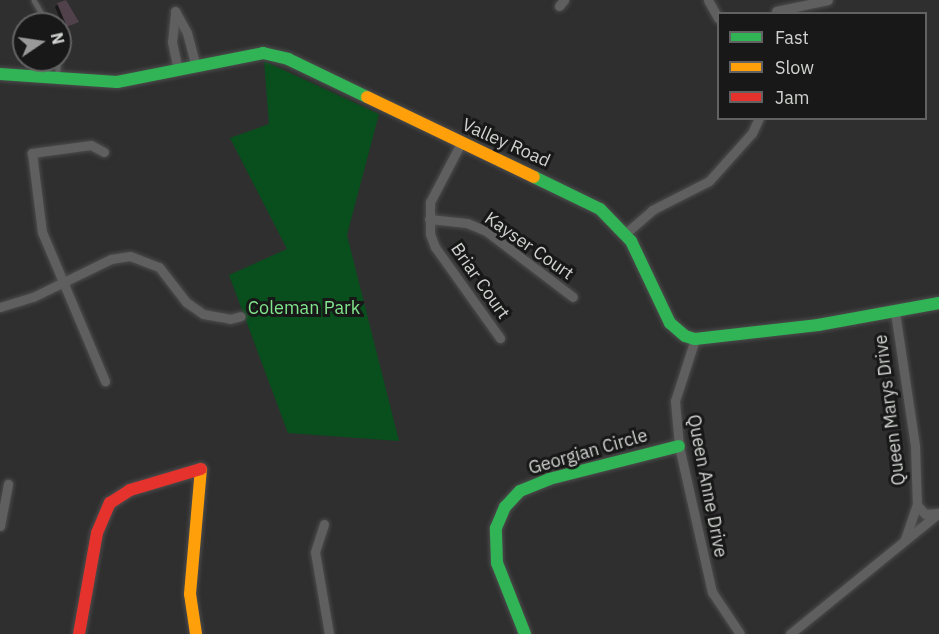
<!DOCTYPE html>
<html>
<head>
<meta charset="utf-8">
<style>
  body { margin:0 }
  #map { position:relative; width:939px; height:634px; overflow:hidden; background:#2f2f2f; font-family:"IBM Plex Sans",sans-serif }
  div>[style] { position:absolute }
  .green>* { inset:0; background:#094e1d }
  .shadow>* { inset:0; background:#0007 }
  .building>* { inset:0; background:#50414a }
  .roads { filter:drop-shadow(0 0 2px #4c4c4c) drop-shadow(0 0 2px #4c4c4c) }
  .lane>* { height:4.5px; margin:-2.25px; padding:0 2.25px; transform-origin:2.25px; border-radius:2.25px; background:#5e5f5e }
  .street>* { height:9px; margin:-4.5px; padding:0 4.5px; transform-origin:4.5px; border-radius:4.5px; background:#5e5f5e }
  .fast>* { height:12px; margin:-6px; padding:0 6px; transform-origin:6px; border-radius:6px; background:#30b455 }
  .slow>* { height:12px; margin:-6px; padding:0 6px; transform-origin:6px; border-radius:6px; background:#ff9f0a }
  .jam>* { height:12px; margin:-6px; padding:0 6px; transform-origin:6px; border-radius:6px; background:#e5322d }
  span { translate:-50% -50%; white-space:nowrap; text-align:center; line-height:1.15; -webkit-text-stroke:6px #171817; paint-order:stroke }
  .street-label { font-size:18px; color:#d0d2d0 }
  .park-label { font-size:18px; color:#81e68d }
  .legend { position:absolute; left:717px; top:12px; width:210px; height:108px; box-sizing:border-box; background:#171817; border:2px solid #616261; margin:0; padding:8px 10px; list-style:none; font-size:18px; color:#d0d2d0 }
  .legend li { display:flex; align-items:center; gap:12px; height:30px }
  .legend b { width:30px; border:2px solid #616261 }
  .north { position:absolute; left:12px; top:12px; width:60px; height:60px; box-sizing:border-box; background:#171817; border:2px solid #616261; border-radius:50%; rotate:77deg; font-size:16px; font-weight:700; line-height:24px; text-align:center; color:#d0d2d0 }
  .north::after { content:''; display:block; margin:auto; width:21px; height:27px; background:#989998; clip-path:polygon(50% 0,100% 100%,50% 72%,0 100%) }
</style>
</head>
<body>
<div id="map">
  <div class="green">
    <i style="clip-path:polygon(264px 61px,379px 114px,347px 235px,399px 441px,288px 433px,229px 275px,287px 249px,230px 138px,269px 124px)"></i>
  </div>
  <div class="shadow">
    <i style="clip-path:polygon(58px 4px,74px 24px,64px 29px,55px 7px)"></i>
  </div>
  <div class="building">
    <i style="clip-path:polygon(66px 0,79px 22px,67px 27px,57px 3px)"></i>
  </div>
  <div class="roads">
    <div class="lane">
      <i style="left:34px;top:0;width:28px;rotate:60deg"></i>
      <i style="left:57px;top:76px;width:16px;rotate:-86deg"></i>
    </div>
    <div class="street">
      <i style="left:708px;top:0;width:21px;rotate:61deg"></i>
      <i style="left:559px;top:6px;width:8px;rotate:-50deg"></i>
      <i style="left:776px;top:11px;width:53px;rotate:-11.9deg"></i>
      <i style="left:178px;top:70px;width:29px;rotate:-102deg"></i>
      <i style="left:172px;top:42px;width:31px;rotate:-84deg"></i>
      <i style="left:175px;top:11px;width:25px;rotate:61deg"></i>
      <i style="left:187px;top:33px;width:34px;rotate:75deg"></i>
      <i style="left:461px;top:143px;width:67px;rotate:117.7deg"></i>
      <i style="left:430px;top:202px;width:32px;rotate:90deg"></i>
      <i style="left:430px;top:234px;width:14px;rotate:69deg"></i>
      <i style="left:435px;top:247px;width:112px;rotate:54.5deg"></i>
      <i style="left:104px;top:152px;width:15px;rotate:-152deg"></i>
      <i style="left:91px;top:145px;width:60px;rotate:172.3deg"></i>
      <i style="left:32px;top:153px;width:80px;rotate:82.8deg"></i>
      <i style="left:42px;top:232px;width:162px;rotate:67.1deg"></i>
      <i style="left:429px;top:219px;width:38px;rotate:6deg"></i>
      <i style="left:467px;top:223px;width:21px;rotate:23deg"></i>
      <i style="left:486px;top:231px;width:109px;rotate:37.2deg"></i>
      <i style="left:626px;top:233px;width:35px;rotate:-41deg"></i>
      <i style="left:652px;top:210px;width:64px;rotate:-27deg"></i>
      <i style="left:709px;top:181px;width:64px;rotate:-48.1deg"></i>
      <i style="left:752px;top:133px;width:17px;rotate:-65deg"></i>
      <i style="left:0;top:307px;width:34px;rotate:-17deg"></i>
      <i style="left:33px;top:297px;width:87px;rotate:-26deg"></i>
      <i style="left:111px;top:259px;width:19px;rotate:-9deg"></i>
      <i style="left:130px;top:256px;width:31px;rotate:21deg"></i>
      <i style="left:159px;top:267px;width:44px;rotate:52.4deg"></i>
      <i style="left:186px;top:302px;width:21px;rotate:35deg"></i>
      <i style="left:203px;top:314px;width:27px;rotate:10deg"></i>
      <i style="left:230px;top:319px;width:11px;rotate:-15deg"></i>
      <i style="left:895px;top:312px;width:135px;rotate:81.5deg"></i>
      <i style="left:915px;top:446px;width:59px;rotate:88.1deg"></i>
      <i style="left:695px;top:339px;width:65px;rotate:107.9deg"></i>
      <i style="left:675px;top:401px;width:45px;rotate:84.9deg"></i>
      <i style="left:679px;top:446px;width:150px;rotate:77.3deg"></i>
      <i style="left:712px;top:592px;width:50px;rotate:56.3deg"></i>
      <i style="left:324px;top:524px;width:29px;rotate:108deg"></i>
      <i style="left:315px;top:552px;width:83px;rotate:80.3deg"></i>
      <i style="left:0;top:526px;width:43px;rotate:-79.2deg"></i>
      <i style="left:905px;top:539px;width:36px;rotate:-71deg"></i>
      <i style="left:917px;top:505px;width:12px;rotate:48deg"></i>
      <i style="left:925px;top:514px;width:12px;rotate:-5deg"></i>
      <i style="left:790px;top:634px;width:192px;rotate:-39.1deg"></i>
    </div>
    <div class="fast">
      <i style="left:0;top:74px;width:117px;rotate:3.9deg"></i>
      <i style="left:117px;top:82px;width:149px;rotate:-11.2deg"></i>
      <i style="left:263px;top:53px;width:26px;rotate:13deg"></i>
      <i style="left:288px;top:59px;width:88px;rotate:25.7deg"></i>
      <i style="left:534px;top:177px;width:73px;rotate:25.9deg"></i>
      <i style="left:600px;top:209px;width:45px;rotate:45.9deg"></i>
      <i style="left:631px;top:241px;width:91px;rotate:64.6deg"></i>
      <i style="left:670px;top:323px;width:20px;rotate:41deg"></i>
      <i style="left:685px;top:336px;width:10px;rotate:17deg"></i>
      <i style="left:695px;top:339px;width:124px;rotate:-6.5deg"></i>
      <i style="left:818px;top:325px;width:123px;rotate:-10.3deg"></i>
      <i style="left:525px;top:634px;width:76px;rotate:-111.5deg"></i>
      <i style="left:497px;top:563px;width:35px;rotate:-92deg"></i>
      <i style="left:496px;top:528px;width:23px;rotate:-67deg"></i>
      <i style="left:505px;top:507px;width:22px;rotate:-47deg"></i>
      <i style="left:520px;top:491px;width:31px;rotate:-22deg"></i>
      <i style="left:549px;top:479px;width:134px;rotate:-14.2deg"></i>
    </div>
    <div class="slow">
      <i style="left:367px;top:97px;width:185px;rotate:25.6deg"></i>
      <i style="left:196px;top:634px;width:40px;rotate:-98.5deg"></i>
      <i style="left:190px;top:594px;width:125px;rotate:-85deg"></i>
    </div>
    <div class="jam">
      <i style="left:79px;top:634px;width:103px;rotate:-79.9deg"></i>
      <i style="left:97px;top:533px;width:33px;rotate:-67deg"></i>
      <i style="left:110px;top:503px;width:24px;rotate:-33deg"></i>
      <i style="left:130px;top:490px;width:74px;rotate:-16.5deg"></i>
    </div>
  </div>
  <div class="street-label">
    <span style="left:506px;top:143px;rotate:24deg">Valley Road</span>
    <span style="left:529px;top:246px;rotate:35deg">Kayser Court</span>
    <span style="left:480px;top:281px;rotate:55deg">Briar Court</span>
    <span style="left:890px;top:410px;rotate:-97deg">Queen Marys Drive</span>
    <span style="left:588px;top:452px;rotate:-16deg">Georgian Circle</span>
    <span style="left:707px;top:486px;rotate:79deg">Queen Anne Drive</span>
  </div>
  <div class="park-label">
    <span style="left:304px;top:308px">Coleman Park</span>
  </div>
  <ul class="legend">
  <li><b style="height:8px;background:#30b455"></b>Fast</li>
  <li><b style="height:8px;background:#ff9f0a"></b>Slow</li>
  <li><b style="height:8px;background:#e5322d"></b>Jam</li>
  </ul>
  <div class="north">N</div>
</div>
</body>
</html>
